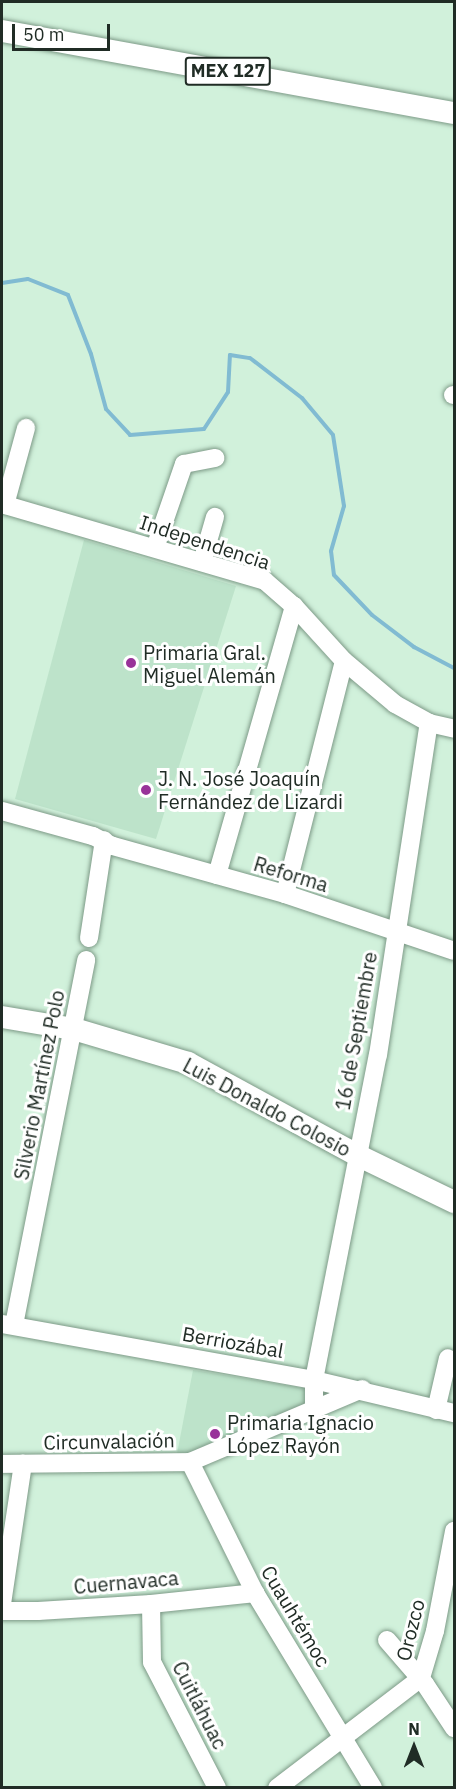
<!DOCTYPE html>
<html>
<head>
<meta charset="utf-8">
<style>
  body { margin:0 }
  #map { position:relative; width:456px; height:1789px; overflow:hidden; background:#d1f1db; font-family:"IBM Plex Sans",sans-serif }
  div>[style] { position:absolute }
  .built>* { inset:0; background:#bde3ca }
  .stream>* { height:4px; margin:-2px; padding:0 2px; transform-origin:2px; border-radius:2px; background:#81bbd2 }
  .roads { filter:drop-shadow(0 0 2px #7d9a87) drop-shadow(0 0 2px #7d9a87) }
  .minor>* { height:18px; margin:-9px; padding:0 9px; transform-origin:9px; border-radius:9px; background:#fff }
  .major>* { height:22px; margin:-11px; padding:0 11px; transform-origin:11px; border-radius:11px; background:#fff }
  .dots>* { width:16px; height:16px; translate:-50% -50%; box-sizing:border-box; border:3px solid #fff; border-radius:50% }
  span { translate:-50% -50%; white-space:nowrap; text-align:center; line-height:1.15; -webkit-text-stroke:6px #fff; paint-order:stroke }
  .shield-label span { padding:2px 4px; background:#fff; border:2px solid; border-radius:4px; -webkit-text-stroke-width:0 }
  .shield-label { font-size:18px; color:#202c25; font-weight:700 }
  .street-label { font-size:20px; color:#202c25 }
  .poi-label { font-size:20px; color:#202c25 }
  .left { translate:0 -50%; text-align:left }
  .frame { position:absolute; inset:0; border:3px solid #202c25; pointer-events:none }
  .north { position:absolute; left:384px; top:1717px; width:60px; height:60px; -webkit-text-stroke:4px #fff; paint-order:stroke; rotate:0deg; font-size:16px; font-weight:700; line-height:24px; text-align:center; color:#202c25 }
  .north::after { content:''; display:block; margin:auto; width:21px; height:27px; background:#202c25; clip-path:polygon(50% 0,100% 100%,50% 72%,0 100%) }
  .scale { position:absolute; left:12px; top:24px; width:98px; height:27px; box-sizing:border-box; border:3px solid #202c25; border-top:0; padding-left:8px; font-size:18px; line-height:21px; white-space:nowrap; color:#202c25; -webkit-text-stroke:4px #fff; paint-order:stroke }
</style>
</head>
<body>
<div id="map">
  <div class="built">
    <i style="clip-path:polygon(84px 540px,236px 586px,156px 839px,15px 799px)"></i>
    <i style="clip-path:polygon(193px 1370px,309px 1389px,306px 1409px,176px 1459px)"></i>
  </div>
  <div class="stream">
    <i style="left:2px;top:283px;width:26px;rotate:-9deg"></i>
    <i style="left:28px;top:279px;width:43px;rotate:21.8deg"></i>
    <i style="left:68px;top:295px;width:63px;rotate:68.7deg"></i>
    <i style="left:91px;top:354px;width:57px;rotate:74.7deg"></i>
    <i style="left:106px;top:409px;width:35px;rotate:47deg"></i>
    <i style="left:130px;top:435px;width:74px;rotate:-4.6deg"></i>
    <i style="left:204px;top:429px;width:44px;rotate:-57deg"></i>
    <i style="left:228px;top:392px;width:37px;rotate:-87deg"></i>
    <i style="left:230px;top:355px;width:20px;rotate:9deg"></i>
    <i style="left:250px;top:358px;width:66px;rotate:37.6deg"></i>
    <i style="left:302px;top:398px;width:48px;rotate:50deg"></i>
    <i style="left:333px;top:435px;width:72px;rotate:81.2deg"></i>
    <i style="left:344px;top:506px;width:47px;rotate:106.1deg"></i>
    <i style="left:331px;top:551px;width:24px;rotate:83deg"></i>
    <i style="left:334px;top:575px;width:55px;rotate:46.5deg"></i>
    <i style="left:372px;top:615px;width:53px;rotate:37.3deg"></i>
    <i style="left:414px;top:647px;width:45px;rotate:27.7deg"></i>
  </div>
  <div class="roads">
    <div class="minor">
      <i style="left:453px;top:395px;width:1px"></i>
      <i style="left:2px;top:504px;width:274px;rotate:16.3deg"></i>
      <i style="left:265px;top:581px;width:38px;rotate:41deg"></i>
      <i style="left:294px;top:606px;width:74px;rotate:47.7deg"></i>
      <i style="left:344px;top:661px;width:67px;rotate:40.1deg"></i>
      <i style="left:395px;top:704px;width:39px;rotate:29deg"></i>
      <i style="left:429px;top:723px;width:26px;rotate:13deg"></i>
      <i style="left:5px;top:505px;width:80px;rotate:-74.7deg"></i>
      <i style="left:155px;top:548px;width:89px;rotate:-71deg"></i>
      <i style="left:184px;top:464px;width:32px;rotate:-11deg"></i>
      <i style="left:202px;top:562px;width:47px;rotate:-73.9deg"></i>
      <i style="left:2px;top:811px;width:94px;rotate:15.4deg"></i>
      <i style="left:93px;top:836px;width:22px;rotate:27deg"></i>
      <i style="left:113px;top:846px;width:179px;rotate:15.6deg"></i>
      <i style="left:285px;top:894px;width:178px;rotate:18.6deg"></i>
      <i style="left:217px;top:875px;width:280px;rotate:-74deg"></i>
      <i style="left:285px;top:894px;width:240px;rotate:-75.8deg"></i>
      <i style="left:89px;top:938px;width:99px;rotate:-81.3deg"></i>
      <i style="left:2px;top:1324px;width:317px;rotate:10.2deg"></i>
      <i style="left:314px;top:1380px;width:144px;rotate:13.3deg"></i>
      <i style="left:14px;top:1325px;width:372px;rotate:-78.8deg"></i>
      <i style="left:314px;top:1408px;width:28px;rotate:-90deg"></i>
      <i style="left:314px;top:1380px;width:331px;rotate:-78.9deg"></i>
      <i style="left:378px;top:1055px;width:336px;rotate:-81.3deg"></i>
      <i style="left:436px;top:1410px;width:53px;rotate:-77deg"></i>
      <i style="left:190px;top:1462px;width:146px;rotate:63.6deg"></i>
      <i style="left:255px;top:1593px;width:228px;rotate:58.8deg"></i>
      <i style="left:2px;top:1464px;width:188px;rotate:-0.6deg"></i>
      <i style="left:190px;top:1462px;width:187px;rotate:-23deg"></i>
      <i style="left:2px;top:1604px;width:142px;rotate:-81.5deg"></i>
      <i style="left:151px;top:1604px;width:58px;rotate:89deg"></i>
      <i style="left:152px;top:1662px;width:142px;rotate:62.7deg"></i>
      <i style="left:2px;top:1611px;width:36px"></i>
      <i style="left:38px;top:1611px;width:113px;rotate:-3.5deg"></i>
      <i style="left:151px;top:1604px;width:105px;rotate:-6deg"></i>
      <i style="left:387px;top:1640px;width:58px;rotate:49.2deg"></i>
      <i style="left:425px;top:1684px;width:53px;rotate:56.6deg"></i>
      <i style="left:277px;top:1788px;width:181px;rotate:-37.4deg"></i>
      <i style="left:421px;top:1678px;width:49px;rotate:-73.4deg"></i>
      <i style="left:435px;top:1631px;width:102px;rotate:-79.2deg"></i>
    </div>
    <div class="major">
      <i style="left:2px;top:31px;width:459px;rotate:10.3deg"></i>
      <i style="left:2px;top:1017px;width:73px;rotate:9.5deg"></i>
      <i style="left:74px;top:1029px;width:119px;rotate:16.6deg"></i>
      <i style="left:188px;top:1063px;width:192px;rotate:28.6deg"></i>
      <i style="left:357px;top:1155px;width:108px;rotate:25.9deg"></i>
    </div>
  </div>
  <div class="dots">
    <i style="left:131px;top:663px;background:#983399"></i>
    <i style="left:146px;top:790px;background:#983399"></i>
    <i style="left:215px;top:1434px;background:#983399"></i>
  </div>
  <div class="shield-label">
    <span style="left:228px;top:71px">MEX 127</span>
  </div>
  <div class="street-label">
    <span style="left:205px;top:542px;rotate:18deg">Independencia</span>
    <span style="left:291px;top:874px;rotate:17deg">Reforma</span>
    <span style="left:356px;top:1031px;rotate:-80deg">16 de Septiembre</span>
    <span style="left:39px;top:1085px;rotate:-79deg">Silverio Martínez Polo</span>
    <span style="left:267px;top:1107px;rotate:28deg">Luis Donaldo Colosio</span>
    <span style="left:233px;top:1342px;rotate:10deg">Berriozábal</span>
    <span style="left:109px;top:1441px;rotate:-1deg">Circunvalación</span>
    <span style="left:126px;top:1582px;rotate:-5deg">Cuernavaca</span>
    <span style="left:296px;top:1616px;rotate:59deg">Cuauhtémoc</span>
    <span style="left:410px;top:1630px;rotate:-76deg">Orozco</span>
    <span style="left:200px;top:1705px;rotate:63deg">Cuitláhuac</span>
  </div>
  <div class="poi-label">
    <span class="left" style="left:143px;top:664px">Primaria Gral.<br>Miguel Alemán</span>
    <span class="left" style="left:158px;top:790px">J. N. José Joaquín<br>Fernández de Lizardi</span>
    <span class="left" style="left:227px;top:1434px">Primaria Ignacio<br>López Rayón</span>
  </div>
  <div class="frame"></div>
  <div class="north">N</div>
  <div class="scale">50 m</div>
</div>
</body>
</html>
